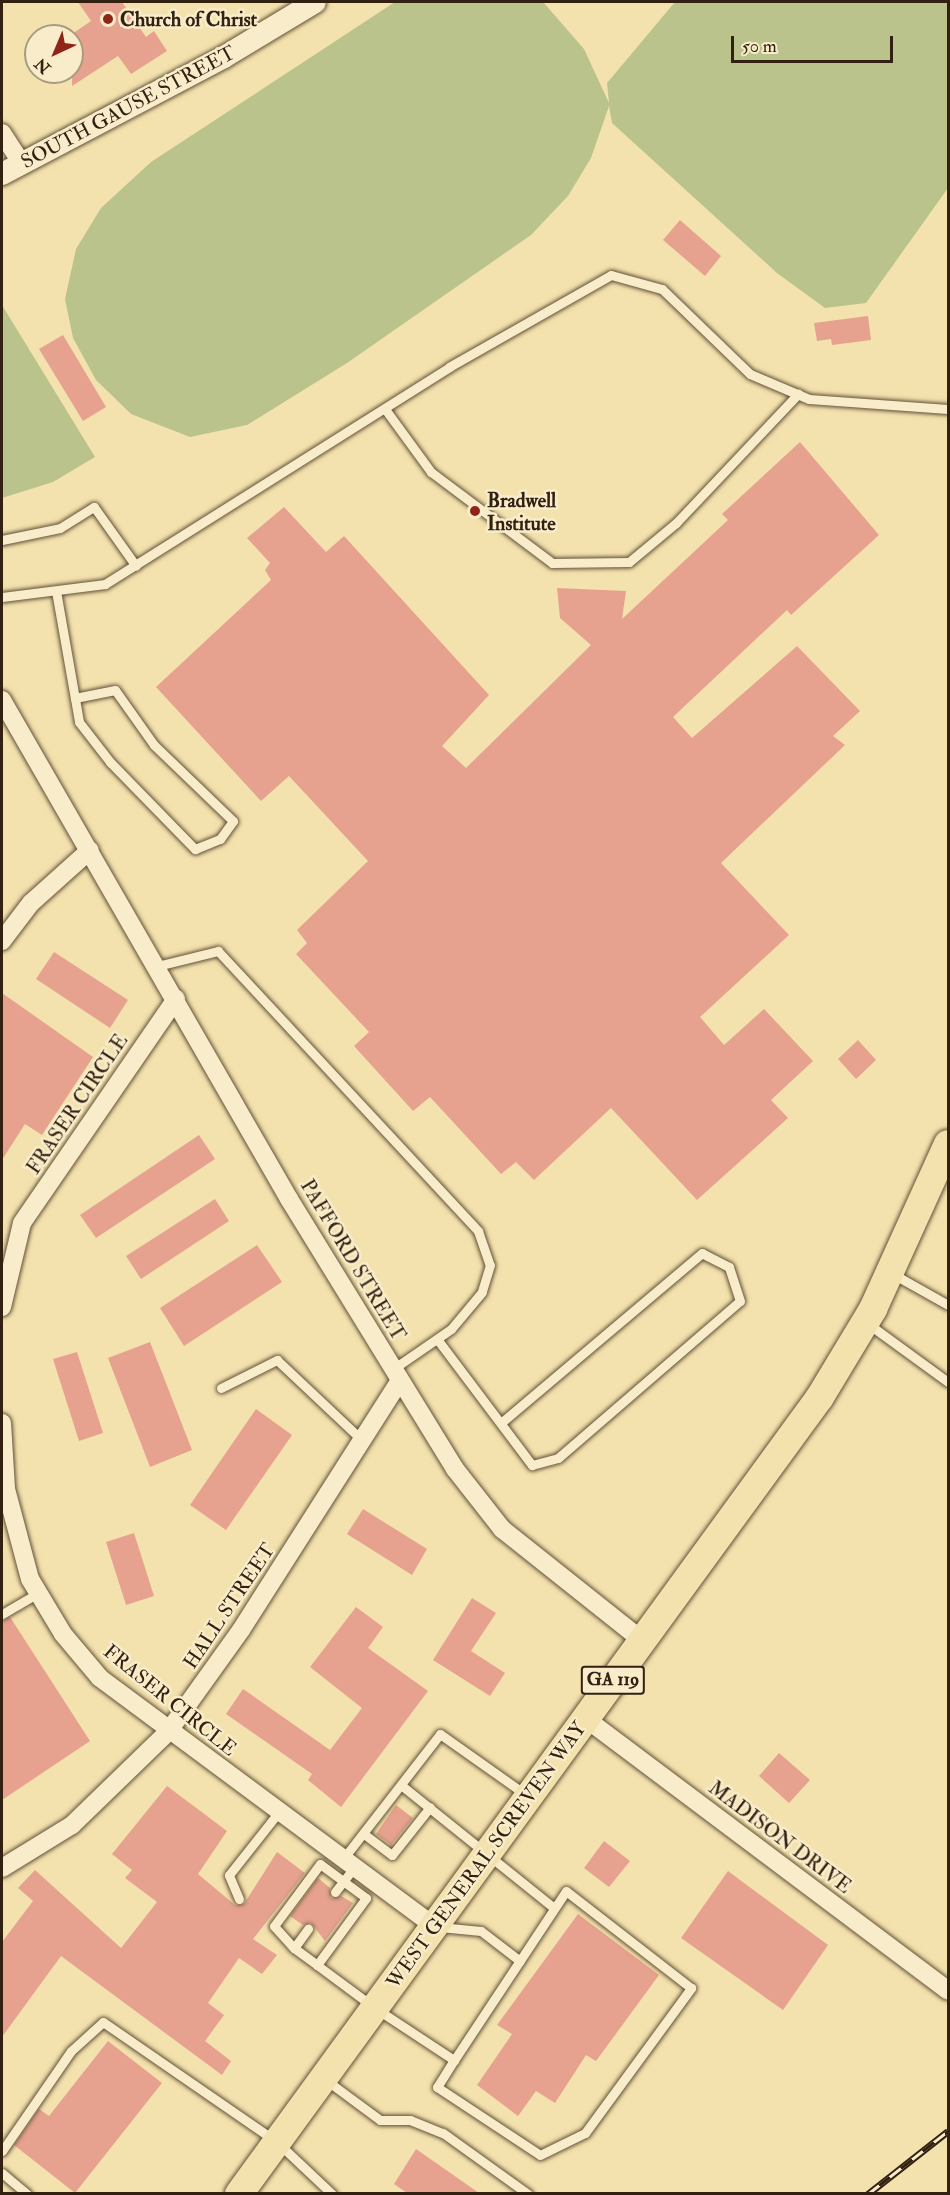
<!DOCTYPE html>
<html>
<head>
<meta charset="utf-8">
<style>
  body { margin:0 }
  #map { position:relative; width:950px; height:2195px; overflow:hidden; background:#f4e2ae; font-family:"IM FELL Double Pica",serif }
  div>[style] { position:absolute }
  .green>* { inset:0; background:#bac38b }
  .building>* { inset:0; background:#e6a28e }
  .roads { filter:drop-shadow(0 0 2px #625138) drop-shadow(0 0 2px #625138) }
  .service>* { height:9px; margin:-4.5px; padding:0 4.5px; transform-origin:4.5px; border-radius:4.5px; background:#f8ecca }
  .minor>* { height:18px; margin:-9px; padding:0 9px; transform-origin:9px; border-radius:9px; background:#f8ecca }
  .tertiary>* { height:22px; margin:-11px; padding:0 11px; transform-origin:11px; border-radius:11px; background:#f8ecca }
  .primary>* { height:28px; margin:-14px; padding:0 14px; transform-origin:14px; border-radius:14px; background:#f4e2ae }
  .rail>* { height:7px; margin-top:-3.5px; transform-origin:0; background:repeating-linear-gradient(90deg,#f8ecca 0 14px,#322111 0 28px); box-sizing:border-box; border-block:2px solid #322111 }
  .dots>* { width:16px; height:16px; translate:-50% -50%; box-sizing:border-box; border:3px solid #f8ecca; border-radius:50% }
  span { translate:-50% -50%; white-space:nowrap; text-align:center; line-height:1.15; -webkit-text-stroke:5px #f8ecca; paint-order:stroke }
  .shield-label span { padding:2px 4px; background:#f8ecca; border:2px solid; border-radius:4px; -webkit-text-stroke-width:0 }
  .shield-label { font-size:18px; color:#322111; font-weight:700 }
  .poi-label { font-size:20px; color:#322111; font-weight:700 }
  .left { translate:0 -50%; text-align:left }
  .street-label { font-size:20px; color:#322111 }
  .frame { position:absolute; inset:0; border:3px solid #322111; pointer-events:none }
  .north { position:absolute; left:24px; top:24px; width:60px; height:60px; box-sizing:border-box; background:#f8ecca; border:2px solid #a99b80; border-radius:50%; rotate:224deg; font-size:16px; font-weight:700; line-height:24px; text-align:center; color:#322111 }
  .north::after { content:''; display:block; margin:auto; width:21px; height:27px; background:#8f2418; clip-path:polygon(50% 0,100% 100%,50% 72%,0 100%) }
  .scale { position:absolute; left:731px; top:36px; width:162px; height:27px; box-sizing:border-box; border:3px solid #322111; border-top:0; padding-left:8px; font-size:18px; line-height:21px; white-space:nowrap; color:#322111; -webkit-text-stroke:4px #f8ecca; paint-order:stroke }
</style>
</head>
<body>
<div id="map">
  <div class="green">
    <i style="clip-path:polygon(395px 2px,543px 2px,584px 49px,609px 103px,607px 83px,675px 2px,948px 2px,948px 188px,866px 303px,825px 308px,777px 273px,612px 123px,609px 106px,591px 158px,568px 196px,531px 235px,347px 363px,247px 425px,190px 437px,131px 414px,96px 380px,73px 338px,65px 299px,76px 249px,101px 208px,151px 162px)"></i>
    <i style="clip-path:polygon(2px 305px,95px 457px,53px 482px,2px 498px)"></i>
  </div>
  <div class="building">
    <i style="clip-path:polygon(78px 2px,122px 2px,146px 37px,154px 31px,167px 51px,131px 74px,118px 56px,72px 86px,72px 34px,91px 21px)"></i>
    <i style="clip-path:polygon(680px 220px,721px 256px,705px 276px,663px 240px)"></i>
    <i style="clip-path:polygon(868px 316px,871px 340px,832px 345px,831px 339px,817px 341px,814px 323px)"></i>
    <i style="clip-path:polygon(63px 335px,106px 407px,83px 421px,39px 349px)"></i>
    <i style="clip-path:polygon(800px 442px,879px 535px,791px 615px,787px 610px,673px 717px,692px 738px,797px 646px,860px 711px,833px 736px,845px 745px,721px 863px,789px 935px,700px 1017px,724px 1045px,764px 1009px,813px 1061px,771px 1100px,788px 1118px,697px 1200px,611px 1108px,534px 1180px,516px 1162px,501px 1174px,430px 1097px,413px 1111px,354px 1046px,369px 1032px,296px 954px,307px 943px,297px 930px,368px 861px,289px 776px,261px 801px,156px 687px,271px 580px,265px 570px,270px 563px,247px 538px,284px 507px,326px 552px,344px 536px,489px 695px,442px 746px,466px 768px,591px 645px,560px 618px,557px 588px,626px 591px,622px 619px,728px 520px,722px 514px)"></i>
    <i style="clip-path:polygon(54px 952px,128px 1000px,110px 1028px,36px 979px)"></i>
    <i style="clip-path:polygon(2px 993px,93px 1057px,42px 1135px,25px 1124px,2px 1160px)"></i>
    <i style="clip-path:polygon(858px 1040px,876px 1060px,856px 1079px,838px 1059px)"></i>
    <i style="clip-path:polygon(199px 1135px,215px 1159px,96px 1238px,80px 1215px)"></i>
    <i style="clip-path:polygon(215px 1199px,229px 1221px,141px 1279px,126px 1256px)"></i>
    <i style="clip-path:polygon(257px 1245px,282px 1282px,184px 1346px,160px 1308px)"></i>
    <i style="clip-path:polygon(150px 1342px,192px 1450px,150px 1467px,108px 1358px)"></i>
    <i style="clip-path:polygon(77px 1352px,103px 1433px,79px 1441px,53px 1359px)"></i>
    <i style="clip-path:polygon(256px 1409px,292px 1435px,226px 1530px,190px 1505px)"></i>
    <i style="clip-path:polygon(363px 1509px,427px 1549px,412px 1575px,347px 1534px)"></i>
    <i style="clip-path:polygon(134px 1533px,154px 1596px,126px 1605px,106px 1542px)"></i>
    <i style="clip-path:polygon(472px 1598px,496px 1613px,471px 1651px,505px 1673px,490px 1696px,433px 1660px)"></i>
    <i style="clip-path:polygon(356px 1607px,383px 1627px,368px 1648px,428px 1691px,341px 1807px,308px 1780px,312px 1774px,226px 1714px,243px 1689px,330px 1750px,362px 1708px,310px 1667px)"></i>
    <i style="clip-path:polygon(10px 1617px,90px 1741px,2px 1800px,2px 1621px)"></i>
    <i style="clip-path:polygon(779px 1753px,810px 1780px,789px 1803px,759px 1776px)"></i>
    <i style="clip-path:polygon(167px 1786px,227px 1831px,198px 1874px,235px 1905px,244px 1904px,277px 1852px,305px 1873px,253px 1939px,277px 1955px,262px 1974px,239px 1958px,208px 2003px,224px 2015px,205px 2041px,231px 2061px,222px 2075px,61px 1956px,2px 2037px,2px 1942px,33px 1901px,18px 1888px,35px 1870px,121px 1948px,157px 1902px,125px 1878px,132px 1870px,112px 1854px)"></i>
    <i style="clip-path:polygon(396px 1805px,413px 1818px,391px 1845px,376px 1834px)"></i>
    <i style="clip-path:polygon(604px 1841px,630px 1861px,609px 1887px,584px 1868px)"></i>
    <i style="clip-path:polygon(728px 1871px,828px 1945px,783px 2010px,681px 1938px)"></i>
    <i style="clip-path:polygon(318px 1878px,330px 1888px,331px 1898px,341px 1896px,353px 1903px,325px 1941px,311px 1923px,303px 1925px,290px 1916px)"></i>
    <i style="clip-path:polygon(578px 1914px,659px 1975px,596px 2061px,586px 2055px,555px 2103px,536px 2091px,518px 2116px,477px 2085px,512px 2034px,497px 2025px)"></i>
    <i style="clip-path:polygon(108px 2041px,162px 2083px,75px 2193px,14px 2145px,39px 2109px,49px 2116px)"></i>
    <i style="clip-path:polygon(416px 2149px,479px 2193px,407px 2193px,394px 2184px)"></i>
  </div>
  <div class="roads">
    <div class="service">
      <i style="left:385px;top:409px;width:78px;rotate:53.9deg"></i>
      <i style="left:431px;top:472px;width:151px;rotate:36.9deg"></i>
      <i style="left:552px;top:563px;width:77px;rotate:-0.7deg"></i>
      <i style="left:629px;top:562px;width:61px;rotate:-39.7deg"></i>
      <i style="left:676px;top:523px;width:178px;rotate:-46.6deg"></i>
      <i style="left:2px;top:540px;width:59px;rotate:-11.7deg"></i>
      <i style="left:60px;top:528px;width:40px;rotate:-32deg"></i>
      <i style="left:94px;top:507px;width:72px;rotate:54.6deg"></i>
      <i style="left:56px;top:591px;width:133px;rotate:80deg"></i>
      <i style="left:79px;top:722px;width:51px;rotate:52.2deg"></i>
      <i style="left:110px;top:762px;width:122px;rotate:45.7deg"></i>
      <i style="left:195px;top:849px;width:27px;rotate:-22deg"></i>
      <i style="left:220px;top:839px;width:22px;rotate:-54deg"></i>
      <i style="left:233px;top:821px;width:110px;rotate:-136.1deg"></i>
      <i style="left:154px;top:745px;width:67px;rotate:-125.3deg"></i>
      <i style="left:115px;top:690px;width:41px;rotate:168.7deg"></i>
      <i style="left:2px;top:597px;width:104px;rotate:-7.2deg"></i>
      <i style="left:105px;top:584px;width:407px;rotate:-32.2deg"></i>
      <i style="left:449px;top:367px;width:186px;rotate:-29.6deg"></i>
      <i style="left:611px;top:275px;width:53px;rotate:15.4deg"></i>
      <i style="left:662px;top:289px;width:122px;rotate:44deg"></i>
      <i style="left:750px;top:374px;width:64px;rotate:23deg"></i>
      <i style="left:809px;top:399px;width:139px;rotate:4.1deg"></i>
      <i style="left:157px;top:966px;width:63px;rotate:-13.8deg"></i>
      <i style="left:218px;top:951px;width:382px;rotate:47.1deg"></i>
      <i style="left:478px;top:1231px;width:36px;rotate:71deg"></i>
      <i style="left:490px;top:1265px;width:28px;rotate:107deg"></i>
      <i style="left:482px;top:1292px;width:48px;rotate:130deg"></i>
      <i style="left:451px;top:1329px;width:70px;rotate:145.4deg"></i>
      <i style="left:893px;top:1274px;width:63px;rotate:29.4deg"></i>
      <i style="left:867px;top:1323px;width:100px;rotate:36.1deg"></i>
      <i style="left:437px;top:1339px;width:158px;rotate:53deg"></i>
      <i style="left:532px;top:1465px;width:27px;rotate:-15deg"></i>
      <i style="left:558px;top:1458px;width:240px;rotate:-40.8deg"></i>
      <i style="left:740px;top:1301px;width:36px;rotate:-108deg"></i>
      <i style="left:729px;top:1267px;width:30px;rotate:-153deg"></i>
      <i style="left:702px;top:1253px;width:263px;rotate:139.8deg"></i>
      <i style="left:221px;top:1388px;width:63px;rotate:-26.6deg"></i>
      <i style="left:277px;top:1360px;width:117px;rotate:43.3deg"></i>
      <i style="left:2px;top:1614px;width:42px;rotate:-30.3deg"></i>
      <i style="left:401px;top:1785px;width:196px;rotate:38.8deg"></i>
      <i style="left:364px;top:1834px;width:35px;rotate:37deg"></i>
      <i style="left:392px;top:1855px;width:61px;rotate:-51.6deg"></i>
      <i style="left:343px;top:1859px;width:158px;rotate:-52.2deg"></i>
      <i style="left:440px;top:1734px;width:105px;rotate:35.3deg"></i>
      <i style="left:335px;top:1892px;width:31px;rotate:-52deg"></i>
      <i style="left:239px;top:1899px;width:26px;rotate:-113deg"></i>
      <i style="left:229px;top:1875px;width:79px;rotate:-51.7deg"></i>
      <i style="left:440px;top:1927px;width:41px;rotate:5.6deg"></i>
      <i style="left:481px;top:1931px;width:49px;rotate:37.6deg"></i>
      <i style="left:294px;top:1948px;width:24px;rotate:-54deg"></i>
      <i style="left:317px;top:1965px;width:83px;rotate:-53.8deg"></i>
      <i style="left:366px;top:1898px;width:57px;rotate:-143.5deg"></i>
      <i style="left:320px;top:1864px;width:77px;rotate:126.6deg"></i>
      <i style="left:274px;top:1926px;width:30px;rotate:48deg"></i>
      <i style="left:294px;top:1948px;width:29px;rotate:36deg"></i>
      <i style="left:317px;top:1965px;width:72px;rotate:36.6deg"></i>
      <i style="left:375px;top:2008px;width:95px;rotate:33.4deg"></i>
      <i style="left:454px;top:2060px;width:32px;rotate:122deg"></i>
      <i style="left:437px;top:2087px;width:123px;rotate:33.4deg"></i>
      <i style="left:540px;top:2155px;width:50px;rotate:-26.1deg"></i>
      <i style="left:585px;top:2133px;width:180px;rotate:-53.8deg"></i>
      <i style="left:691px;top:1988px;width:158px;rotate:-142.2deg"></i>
      <i style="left:566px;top:1891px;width:203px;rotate:123.5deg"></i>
      <i style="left:326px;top:2080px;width:67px;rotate:36.5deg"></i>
      <i style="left:380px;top:2120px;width:30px"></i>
      <i style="left:410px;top:2120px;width:35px;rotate:22deg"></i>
      <i style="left:443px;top:2133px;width:105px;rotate:35.7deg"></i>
      <i style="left:2px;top:2151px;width:121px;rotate:-55.4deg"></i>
      <i style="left:71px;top:2051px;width:43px;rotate:-42.2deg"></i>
      <i style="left:103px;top:2022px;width:211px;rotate:34.6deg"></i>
      <i style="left:277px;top:2142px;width:76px;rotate:43.4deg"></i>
      <i style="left:2px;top:2173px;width:33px;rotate:40deg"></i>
    </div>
    <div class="minor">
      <i style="left:2px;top:133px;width:35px;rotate:57deg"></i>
      <i style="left:2px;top:700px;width:576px;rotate:60.09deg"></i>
      <i style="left:289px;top:1199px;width:317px;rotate:58.4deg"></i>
      <i style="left:455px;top:1469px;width:76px;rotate:51.9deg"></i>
      <i style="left:502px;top:1529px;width:180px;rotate:38.5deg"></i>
      <i style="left:2px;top:941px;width:48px;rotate:-52.7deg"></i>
      <i style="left:31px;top:903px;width:79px;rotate:-41.9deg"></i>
      <i style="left:2px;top:1307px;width:86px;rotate:-76.6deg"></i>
      <i style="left:22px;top:1223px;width:272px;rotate:-55.5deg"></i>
      <i style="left:2px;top:1423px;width:66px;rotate:86.5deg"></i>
      <i style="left:6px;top:1489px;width:93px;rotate:75.1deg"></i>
      <i style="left:30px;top:1579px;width:64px;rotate:59deg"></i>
      <i style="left:63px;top:1634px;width:57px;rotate:49.9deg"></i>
      <i style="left:100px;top:1678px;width:416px;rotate:36.6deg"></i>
      <i style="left:585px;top:1718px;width:454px;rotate:36.9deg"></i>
      <i style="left:2px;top:1868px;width:82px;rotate:-31.6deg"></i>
      <i style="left:72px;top:1825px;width:134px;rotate:-44.1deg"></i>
      <i style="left:168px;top:1732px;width:125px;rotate:-54.4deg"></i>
      <i style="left:241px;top:1630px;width:296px;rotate:-57.5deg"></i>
    </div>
    <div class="tertiary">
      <i style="left:2px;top:174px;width:251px;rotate:-27.8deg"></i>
      <i style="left:224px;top:57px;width:106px;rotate:-31.1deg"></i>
    </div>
    <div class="primary">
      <i style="left:239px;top:2194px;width:986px;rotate:-53.91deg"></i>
      <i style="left:820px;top:1397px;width:103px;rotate:-58.9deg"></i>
      <i style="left:873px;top:1309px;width:181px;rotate:-65.6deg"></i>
    </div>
  </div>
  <div class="rail">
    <i style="left:868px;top:2194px;width:102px;rotate:-38.2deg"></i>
  </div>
  <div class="dots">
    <i style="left:108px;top:19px;background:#8f2418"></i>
    <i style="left:475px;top:511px;background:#8f2418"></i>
  </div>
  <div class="shield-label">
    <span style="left:613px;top:1680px">GA 119</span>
  </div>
  <div class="poi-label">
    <span class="left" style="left:120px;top:19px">Church of Christ</span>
    <span class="left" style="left:487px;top:512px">Bradwell<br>Institute</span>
  </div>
  <div class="street-label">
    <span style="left:128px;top:107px;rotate:-28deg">SOUTH GAUSE STREET</span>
    <span style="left:77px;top:1104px;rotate:-56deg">FRASER CIRCLE</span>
    <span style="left:353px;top:1260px;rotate:59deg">PAFFORD STREET</span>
    <span style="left:229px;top:1606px;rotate:-56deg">HALL STREET</span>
    <span style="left:170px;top:1700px;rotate:39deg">FRASER CIRCLE</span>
    <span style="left:780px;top:1837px;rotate:37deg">MADISON DRIVE</span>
    <span style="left:486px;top:1855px;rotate:-54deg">WEST GENERAL SCREVEN WAY</span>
  </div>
  <div class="frame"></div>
  <div class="north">N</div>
  <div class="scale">50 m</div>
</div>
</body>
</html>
